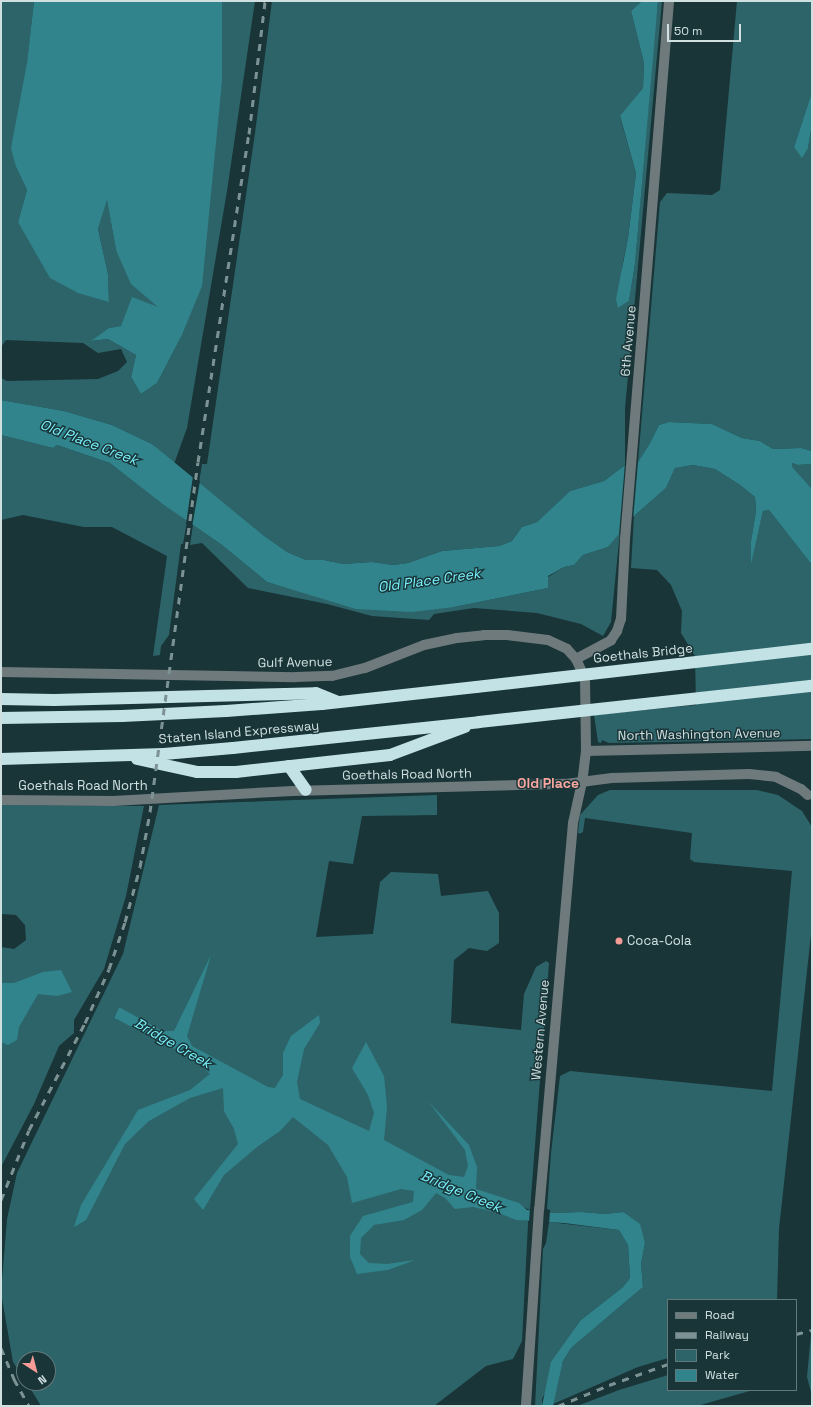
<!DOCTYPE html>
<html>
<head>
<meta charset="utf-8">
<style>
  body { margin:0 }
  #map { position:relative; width:813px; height:1407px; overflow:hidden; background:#193538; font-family:"Space Grotesk",sans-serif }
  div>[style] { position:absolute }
  .green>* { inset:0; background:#2d6469 }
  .water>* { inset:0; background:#31848c }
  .pier>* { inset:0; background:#193538 }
  .minor>* { height:10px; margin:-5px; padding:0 5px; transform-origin:5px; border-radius:5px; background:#6e7a7c }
  .highway>* { height:12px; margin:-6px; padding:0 6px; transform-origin:6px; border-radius:6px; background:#c2e2e5 }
  .rail>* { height:3px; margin-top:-1.5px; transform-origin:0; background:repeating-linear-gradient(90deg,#7c9294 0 7px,transparent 0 14px) }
  .highway-bridge>* { height:12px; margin:-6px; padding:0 6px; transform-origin:6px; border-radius:6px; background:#c2e2e5 }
  .dots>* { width:11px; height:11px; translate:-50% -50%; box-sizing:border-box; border:2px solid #193538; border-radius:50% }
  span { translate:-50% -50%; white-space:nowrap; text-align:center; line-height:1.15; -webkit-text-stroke:3px #193538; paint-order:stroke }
  .street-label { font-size:13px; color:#d0e0e1 }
  .poi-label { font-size:13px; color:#d0e0e1 }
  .left { translate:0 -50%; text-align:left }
  .water-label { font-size:14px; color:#79f1fd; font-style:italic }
  .neighbourhood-label { font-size:14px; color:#f9a6a0; font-weight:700 }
  .frame { position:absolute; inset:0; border:2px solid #d0e0e1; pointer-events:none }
  .legend { position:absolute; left:667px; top:1299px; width:130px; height:92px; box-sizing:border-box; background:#193538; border:1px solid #62797c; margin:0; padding:5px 7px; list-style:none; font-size:12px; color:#d0e0e1 }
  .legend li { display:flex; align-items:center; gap:8px; height:20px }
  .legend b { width:20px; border:1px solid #62797c }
  .north { position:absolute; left:16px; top:1351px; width:40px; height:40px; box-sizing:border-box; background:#193538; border:1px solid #62797c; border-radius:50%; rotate:144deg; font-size:11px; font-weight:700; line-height:16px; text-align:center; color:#d0e0e1 }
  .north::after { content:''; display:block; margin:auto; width:14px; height:18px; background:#f59c96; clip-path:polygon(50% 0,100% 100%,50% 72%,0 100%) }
  .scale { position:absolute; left:667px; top:24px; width:74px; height:18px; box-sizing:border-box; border:2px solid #d0e0e1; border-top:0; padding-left:5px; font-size:12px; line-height:14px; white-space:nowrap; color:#d0e0e1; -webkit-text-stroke:3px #193538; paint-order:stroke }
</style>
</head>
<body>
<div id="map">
  <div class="green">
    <i style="clip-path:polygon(1px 1px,34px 1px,16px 167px,27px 190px,18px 222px,109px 302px,108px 274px,98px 229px,107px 199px,116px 250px,160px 308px,121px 326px,109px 328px,92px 341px,108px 339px,136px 355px,131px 377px,141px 394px,157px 383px,181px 337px,222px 81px,222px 1px,255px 1px,227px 191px,187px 428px,174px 464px,152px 444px,112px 425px,64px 411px,1px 400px,1px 378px,7px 381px,98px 379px,118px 371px,127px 362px,121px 349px,98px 353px,83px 343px,6px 340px,1px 347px)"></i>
    <i style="clip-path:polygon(272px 1px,642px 1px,631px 11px,644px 63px,643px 88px,620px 117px,636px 173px,628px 238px,623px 262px,618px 308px,629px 301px,635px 264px,655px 28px,658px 1px,662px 1px,625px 409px,625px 465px,604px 481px,570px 491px,537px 522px,522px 527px,512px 541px,499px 546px,442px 551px,408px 563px,393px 565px,372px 562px,343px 564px,324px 560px,306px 560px,287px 552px,263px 535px,199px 483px,202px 464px,207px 464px,255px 133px)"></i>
    <i style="clip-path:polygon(737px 1px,812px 1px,812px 92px,794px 147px,808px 148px,812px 125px,812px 451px,801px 448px,773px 449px,760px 441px,742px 438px,712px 424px,669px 422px,659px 425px,650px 443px,638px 462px,660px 202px,667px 193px,712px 195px,720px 190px)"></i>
    <i style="clip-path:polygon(1px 435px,53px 448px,57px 445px,110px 463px,187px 521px,183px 544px,181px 544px,169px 635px,161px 646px,160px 655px,153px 656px,167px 556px,112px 527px,84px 527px,23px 515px,1px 520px)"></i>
    <i style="clip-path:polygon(792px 463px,798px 465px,810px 464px,812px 467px,812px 489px,792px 468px)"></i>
    <i style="clip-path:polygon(693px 465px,715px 469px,740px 485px,755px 497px,756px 511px,751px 541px,751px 561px,763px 511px,769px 510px,812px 565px,812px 739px,609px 743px,602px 740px,601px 743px,598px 742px,594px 715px,696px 705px,695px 656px,681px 633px,682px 611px,671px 585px,657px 570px,631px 568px,634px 516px,666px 488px,675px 468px)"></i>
    <i style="clip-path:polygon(193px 525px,222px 545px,267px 582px,309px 594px,454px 607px,548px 588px,548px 577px,564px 567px,574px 565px,583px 555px,608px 547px,620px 531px,611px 622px,603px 636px,581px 624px,537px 613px,474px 608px,434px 614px,429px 620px,372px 616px,327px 604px,248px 588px,202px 543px,190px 545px)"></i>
    <i style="clip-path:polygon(610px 790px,757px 790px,778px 795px,802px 811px,812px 827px,812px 925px,779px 1229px,777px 1300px,668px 1300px,668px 1358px,638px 1367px,553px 1404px,563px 1361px,571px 1348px,643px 1287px,641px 1264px,645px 1243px,623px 1212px,605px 1214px,582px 1212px,552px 1213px,550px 1213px,550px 1210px,547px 1209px,551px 1153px,560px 1076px,570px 1071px,772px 1091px,792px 871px,694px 862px,690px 859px,692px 833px,585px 818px,583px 832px,579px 834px,578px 832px,580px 815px,598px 795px)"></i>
    <i style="clip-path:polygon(evenodd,437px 795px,437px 815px,362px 816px,353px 864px,329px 861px,316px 937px,373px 934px,380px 882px,391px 872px,438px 874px,441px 896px,488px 891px,499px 913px,499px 943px,487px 951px,469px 948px,454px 960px,451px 1023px,521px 1030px,524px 994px,536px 967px,546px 961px,549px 963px,530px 1210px,523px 1207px,522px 1220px,528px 1221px,528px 1224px,522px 1341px,513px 1359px,486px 1366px,434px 1406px,41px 1406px,27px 1383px,48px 1383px,48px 1359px,24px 1359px,24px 1379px,13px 1362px,1px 1293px,7px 1219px,17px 1173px,123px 954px,159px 805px,437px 795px,119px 1007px,127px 1013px,145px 1033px,114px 1018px,119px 1007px)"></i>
    <i style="clip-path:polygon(1px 805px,144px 806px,126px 896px,104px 969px,74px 1020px,74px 1033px,59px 1046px,34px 1104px,1px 1167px,1px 947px,14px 949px,26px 940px,25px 925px,16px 915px,1px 914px)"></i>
    <i style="clip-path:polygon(549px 1222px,619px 1230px,628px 1245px,630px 1278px,623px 1287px,581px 1320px,542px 1399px,542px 1406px,535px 1406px,543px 1249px,546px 1243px)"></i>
    <i style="clip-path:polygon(811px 1334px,812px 1334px,811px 1392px,807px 1377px)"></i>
    <i style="clip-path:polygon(668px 1375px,668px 1390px,753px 1390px,697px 1406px,577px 1406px,619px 1390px)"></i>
  </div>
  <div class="water">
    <i style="clip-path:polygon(34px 1px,222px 1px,222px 81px,202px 286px,181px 337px,157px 383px,141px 394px,131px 377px,136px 355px,108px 339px,91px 341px,109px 328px,121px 326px,132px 297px,158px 307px,131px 284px,116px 250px,107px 200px,98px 229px,108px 274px,109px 302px,78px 293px,50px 278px,18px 222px,27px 190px,16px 167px,11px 148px,27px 63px)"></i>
    <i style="clip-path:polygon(642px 1px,658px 1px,635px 264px,629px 301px,618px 308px,616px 299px,628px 238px,636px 173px,620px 116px,643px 88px,644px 63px,631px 11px)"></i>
    <i style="clip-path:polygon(812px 92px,812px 125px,808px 148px,802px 158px,794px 147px)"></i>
    <i style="clip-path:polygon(1px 400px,64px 411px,112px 425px,152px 444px,263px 535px,287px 552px,306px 560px,324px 560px,343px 564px,372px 562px,393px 565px,408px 563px,442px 551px,499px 546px,512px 541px,522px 527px,537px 522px,570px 491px,604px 481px,625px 465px,638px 462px,650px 443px,659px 425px,669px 422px,712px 424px,742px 438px,760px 441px,773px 449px,801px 448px,812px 451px,812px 467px,810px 464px,798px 465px,792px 463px,792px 467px,812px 489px,812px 565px,769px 510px,763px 511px,751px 564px,751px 541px,756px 511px,755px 497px,740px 485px,715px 469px,693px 465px,675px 468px,666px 488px,634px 516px,608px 547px,583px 555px,574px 565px,564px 567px,548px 576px,548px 588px,454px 607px,412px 612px,356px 609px,267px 582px,222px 545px,164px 505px,110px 463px,57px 445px,53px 448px,1px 435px)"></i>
    <i style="clip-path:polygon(211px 955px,187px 1036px,192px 1046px,268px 1087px,275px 1088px,283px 1075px,283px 1053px,291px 1036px,319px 1015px,320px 1023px,304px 1049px,297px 1082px,300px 1099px,369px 1131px,374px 1113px,368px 1095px,352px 1068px,366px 1042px,384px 1076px,387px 1107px,384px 1140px,449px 1175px,464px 1177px,468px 1166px,465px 1150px,428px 1101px,469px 1145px,477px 1167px,476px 1189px,519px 1203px,527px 1210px,552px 1213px,582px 1212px,605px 1214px,623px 1212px,640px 1224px,645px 1243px,641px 1264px,643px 1287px,571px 1348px,563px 1361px,553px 1406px,542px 1406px,551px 1362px,581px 1320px,623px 1287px,630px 1278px,628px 1245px,619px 1230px,564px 1223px,516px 1220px,499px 1213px,473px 1207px,455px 1209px,445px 1198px,436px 1193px,422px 1210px,404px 1220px,374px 1225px,361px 1238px,360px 1254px,369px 1263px,387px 1264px,415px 1260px,388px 1270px,357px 1274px,350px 1257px,350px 1236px,363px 1216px,413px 1202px,414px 1191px,401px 1189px,352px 1203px,347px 1177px,328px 1145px,293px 1117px,280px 1131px,257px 1147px,224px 1175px,203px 1210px,194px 1199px,238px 1144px,234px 1129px,224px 1111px,223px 1088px,190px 1098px,149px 1121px,125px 1144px,86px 1220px,74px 1227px,81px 1205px,138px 1110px,190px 1090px,210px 1074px,195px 1059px,114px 1018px,119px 1007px,162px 1031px,174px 1031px)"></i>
    <i style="clip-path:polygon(61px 970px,72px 992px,57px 996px,38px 994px,19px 1027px,17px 1040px,8px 1045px,1px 1042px,1px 983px,14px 983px,43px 972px)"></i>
  </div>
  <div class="pier">
    <i style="clip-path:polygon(632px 461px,638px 462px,633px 520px,619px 535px,625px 463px)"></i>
    <i style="clip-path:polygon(193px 476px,200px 481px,192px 527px,186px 524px)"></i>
    <i style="clip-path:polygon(530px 1208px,550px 1211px,549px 1224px,529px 1223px)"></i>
  </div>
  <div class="minor">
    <i style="left:576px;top:659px;width:40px;rotate:-28deg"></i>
    <i style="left:611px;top:640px;width:11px;rotate:-56deg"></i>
    <i style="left:617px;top:631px;width:13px;rotate:-72deg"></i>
    <i style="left:621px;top:619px;width:80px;rotate:-87.1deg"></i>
    <i style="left:625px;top:539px;width:540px;rotate:-85.32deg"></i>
    <i style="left:1px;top:672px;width:295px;rotate:1deg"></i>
    <i style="left:296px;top:677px;width:36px;rotate:-2deg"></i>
    <i style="left:332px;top:676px;width:34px;rotate:-14deg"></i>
    <i style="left:365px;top:668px;width:63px;rotate:-21.3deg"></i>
    <i style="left:424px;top:645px;width:34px;rotate:-12deg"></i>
    <i style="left:457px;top:638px;width:27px;rotate:-6deg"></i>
    <i style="left:484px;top:635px;width:23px"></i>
    <i style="left:507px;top:635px;width:41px;rotate:7deg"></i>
    <i style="left:548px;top:640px;width:21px;rotate:25deg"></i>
    <i style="left:567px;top:649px;width:13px;rotate:48deg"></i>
    <i style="left:576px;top:659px;width:21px;rotate:65deg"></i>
    <i style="left:585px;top:678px;width:73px;rotate:89.2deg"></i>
    <i style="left:586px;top:751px;width:31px;rotate:97deg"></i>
    <i style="left:582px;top:782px;width:42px;rotate:102.4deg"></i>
    <i style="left:573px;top:823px;width:387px;rotate:95deg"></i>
    <i style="left:539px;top:1209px;width:197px;rotate:93.8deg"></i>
    <i style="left:586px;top:751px;width:226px;rotate:-1.3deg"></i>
    <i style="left:1px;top:800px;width:112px;rotate:0.5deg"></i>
    <i style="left:113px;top:801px;width:180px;rotate:-3.2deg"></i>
    <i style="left:293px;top:791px;width:273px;rotate:-1.5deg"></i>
    <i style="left:566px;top:784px;width:46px;rotate:-7.4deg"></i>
    <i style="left:612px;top:778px;width:137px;rotate:-1.7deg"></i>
    <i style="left:749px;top:774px;width:27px;rotate:6deg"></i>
    <i style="left:776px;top:777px;width:28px;rotate:26deg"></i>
    <i style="left:801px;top:789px;width:9px;rotate:41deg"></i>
  </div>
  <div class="highway">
    <i style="left:1px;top:699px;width:53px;rotate:1.1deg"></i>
    <i style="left:54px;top:700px;width:262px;rotate:-1.5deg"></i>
    <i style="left:316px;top:693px;width:22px;rotate:22deg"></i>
    <i style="left:1px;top:718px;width:121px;rotate:-0.9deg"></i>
    <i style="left:122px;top:716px;width:104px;rotate:-2.8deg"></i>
    <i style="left:226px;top:711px;width:96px;rotate:-4.2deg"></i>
    <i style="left:322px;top:704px;width:155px;rotate:-6.3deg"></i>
    <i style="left:1px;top:759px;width:163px;rotate:-1.8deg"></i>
    <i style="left:164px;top:754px;width:69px;rotate:-5deg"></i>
    <i style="left:233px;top:748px;width:247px;rotate:-6deg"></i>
    <i style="left:137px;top:759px;width:61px;rotate:12.2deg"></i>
    <i style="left:197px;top:772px;width:39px"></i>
    <i style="left:236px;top:772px;width:155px;rotate:-6.3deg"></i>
    <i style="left:390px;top:755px;width:80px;rotate:-20.5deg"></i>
    <i style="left:289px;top:766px;width:29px;rotate:55deg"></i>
  </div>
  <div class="rail">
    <i style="left:1px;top:1200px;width:75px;rotate:-68.2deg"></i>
    <i style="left:29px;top:1130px;width:121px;rotate:-62.4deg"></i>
    <i style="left:85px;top:1023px;width:59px;rotate:-66deg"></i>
    <i style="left:109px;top:969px;width:50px;rotate:-71.2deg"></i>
    <i style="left:125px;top:922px;width:57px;rotate:-74.7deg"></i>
    <i style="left:140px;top:867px;width:56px;rotate:-79.7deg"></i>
    <i style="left:150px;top:812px;width:353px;rotate:-82.2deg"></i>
    <i style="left:198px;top:462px;width:332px;rotate:-81.2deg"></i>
    <i style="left:249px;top:134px;width:134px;rotate:-83.1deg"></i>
    <i style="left:796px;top:1334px;width:16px;rotate:-14deg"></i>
    <i style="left:1px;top:1348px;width:34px;rotate:67deg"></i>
    <i style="left:14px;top:1379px;width:31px;rotate:61deg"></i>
    <i style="left:558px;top:1406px;width:55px;rotate:-22.4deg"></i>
    <i style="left:609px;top:1385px;width:63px;rotate:-19.6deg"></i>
  </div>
  <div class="highway-bridge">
    <i style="left:476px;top:687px;width:338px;rotate:-6.5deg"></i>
    <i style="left:479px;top:722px;width:335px;rotate:-6.2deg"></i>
  </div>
  <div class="dots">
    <i style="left:619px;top:941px;background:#f59c96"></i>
  </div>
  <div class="street-label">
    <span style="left:629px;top:341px;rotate:-85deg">6th Avenue</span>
    <span style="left:643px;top:654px;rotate:-6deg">Goethals Bridge</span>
    <span style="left:295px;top:663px;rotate:-1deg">Gulf Avenue</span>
    <span style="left:239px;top:733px;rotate:-5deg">Staten Island Expressway</span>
    <span style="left:699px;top:735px;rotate:-1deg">North Washington Avenue</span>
    <span style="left:407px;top:775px;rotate:-1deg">Goethals Road North</span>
    <span style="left:83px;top:786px">Goethals Road North</span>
    <span style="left:541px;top:1030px;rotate:-85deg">Western Avenue</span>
  </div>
  <div class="poi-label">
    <span class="left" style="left:627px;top:941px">Coca-Cola</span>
  </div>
  <div class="water-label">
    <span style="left:89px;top:442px;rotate:21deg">Old Place Creek</span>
    <span style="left:429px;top:580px;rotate:-8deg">Old Place Creek</span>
    <span style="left:173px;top:1043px;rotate:30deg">Bridge Creek</span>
    <span style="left:461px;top:1191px;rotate:23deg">Bridge Creek</span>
  </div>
  <div class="neighbourhood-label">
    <span style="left:548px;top:783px">Old Place</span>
  </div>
  <div class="frame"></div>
  <ul class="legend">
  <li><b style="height:5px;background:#6e7a7c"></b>Road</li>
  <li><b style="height:5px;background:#7c9294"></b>Railway</li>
  <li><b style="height:11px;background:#2d6469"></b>Park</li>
  <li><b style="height:11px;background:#31848c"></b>Water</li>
  </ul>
  <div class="north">N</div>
  <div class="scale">50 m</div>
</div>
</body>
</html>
